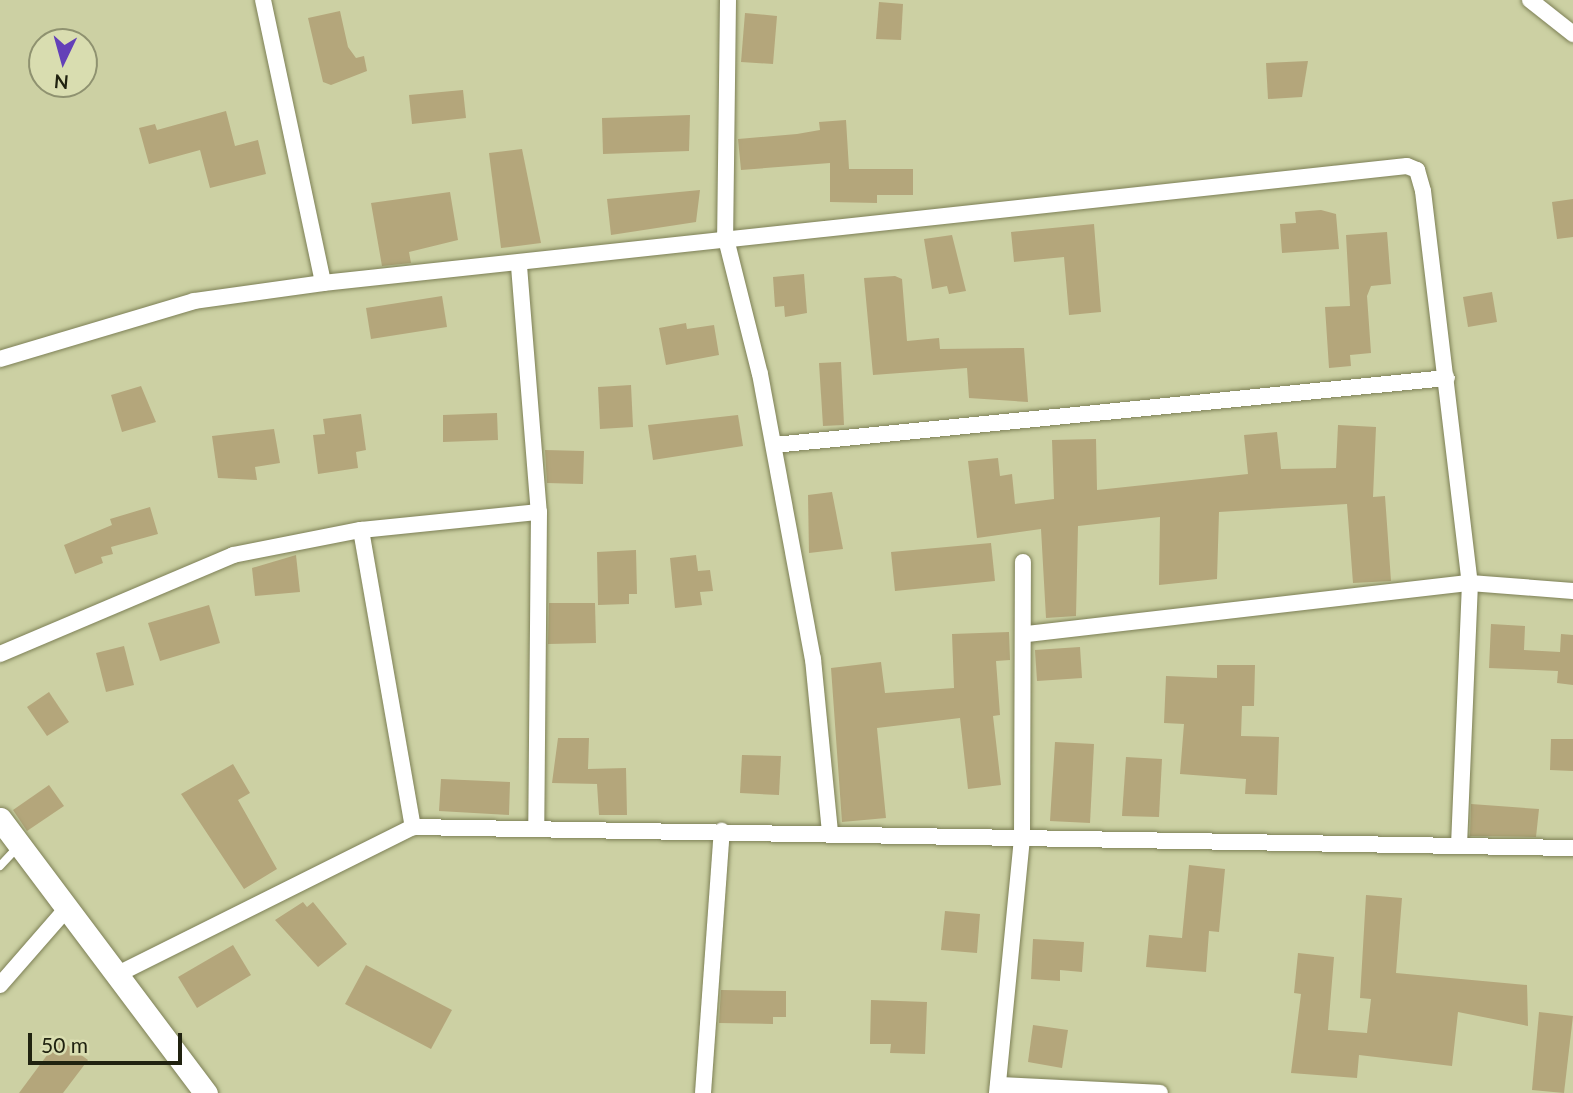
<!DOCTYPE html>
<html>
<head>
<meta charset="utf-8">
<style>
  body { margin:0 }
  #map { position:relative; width:1573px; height:1093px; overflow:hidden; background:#ccd0a3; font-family:Lato,sans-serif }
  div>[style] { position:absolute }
  .building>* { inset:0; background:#b4a67b }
  .roads { filter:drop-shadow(0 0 2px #7d8056) drop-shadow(0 0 2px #7d8056) }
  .lane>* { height:8px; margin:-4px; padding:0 4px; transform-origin:4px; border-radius:4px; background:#fff }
  .street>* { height:16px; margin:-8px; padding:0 8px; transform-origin:8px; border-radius:8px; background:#fff }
  .secondary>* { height:23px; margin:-11.5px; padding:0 11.5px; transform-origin:11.5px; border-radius:11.5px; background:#fff }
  span { translate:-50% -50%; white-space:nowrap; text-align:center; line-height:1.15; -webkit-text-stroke:6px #d9ddb0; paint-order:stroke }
  .north { position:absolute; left:28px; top:28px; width:70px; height:70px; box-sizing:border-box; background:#d9ddb0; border:2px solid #8f9270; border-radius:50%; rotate:185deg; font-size:19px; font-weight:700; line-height:28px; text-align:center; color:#202210 }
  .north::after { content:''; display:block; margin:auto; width:24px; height:32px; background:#6340b8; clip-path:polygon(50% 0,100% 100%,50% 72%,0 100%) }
  .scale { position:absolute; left:28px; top:1033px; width:154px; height:32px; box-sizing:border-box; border:4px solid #202210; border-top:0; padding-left:9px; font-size:21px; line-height:24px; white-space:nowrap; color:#202210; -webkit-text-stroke:5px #d9ddb0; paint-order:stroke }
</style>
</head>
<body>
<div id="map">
  <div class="building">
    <i style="clip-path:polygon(879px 2px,903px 4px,901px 40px,876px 39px)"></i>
    <i style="clip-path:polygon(340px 11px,348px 47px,356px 58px,364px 56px,367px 71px,331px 85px,323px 82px,308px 18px)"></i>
    <i style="clip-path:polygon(745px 13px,777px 16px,773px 64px,741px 62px)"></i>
    <i style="clip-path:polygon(1308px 61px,1302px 97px,1268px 99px,1266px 63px)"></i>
    <i style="clip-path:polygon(463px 90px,466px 118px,412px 124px,409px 95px)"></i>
    <i style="clip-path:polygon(226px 111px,235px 146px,258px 140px,266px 174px,210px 188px,200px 150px,149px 164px,139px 128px,155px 124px,157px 130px)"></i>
    <i style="clip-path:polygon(690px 115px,689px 151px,603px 154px,602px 118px)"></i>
    <i style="clip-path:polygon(846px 120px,849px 169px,913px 169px,913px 195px,877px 195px,877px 203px,830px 202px,830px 163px,741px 170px,738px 139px,797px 134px,820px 130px,819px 122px)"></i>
    <i style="clip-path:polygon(522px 149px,541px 243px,501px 248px,489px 153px)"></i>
    <i style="clip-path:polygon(700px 190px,696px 222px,611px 235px,607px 199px)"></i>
    <i style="clip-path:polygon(450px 192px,458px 240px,409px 252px,411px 263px,382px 266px,371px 203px)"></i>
    <i style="clip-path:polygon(1573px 199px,1573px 237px,1557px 239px,1552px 202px)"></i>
    <i style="clip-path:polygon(1321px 210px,1336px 214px,1339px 249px,1282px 253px,1280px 224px,1296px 223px,1295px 212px)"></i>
    <i style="clip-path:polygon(1094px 224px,1101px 312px,1069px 315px,1064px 257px,1014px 262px,1011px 232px)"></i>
    <i style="clip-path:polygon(1387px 232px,1391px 284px,1371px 286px,1367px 296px,1371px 353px,1350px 355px,1351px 366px,1329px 368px,1325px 307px,1350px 306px,1346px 235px)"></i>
    <i style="clip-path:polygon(952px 235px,966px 291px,949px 294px,947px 286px,932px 289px,924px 239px)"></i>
    <i style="clip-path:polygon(804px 274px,807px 313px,785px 317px,784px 306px,775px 307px,773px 277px)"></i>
    <i style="clip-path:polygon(895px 276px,902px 279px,907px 341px,939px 338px,940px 349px,1024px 348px,1028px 402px,969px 398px,967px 368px,873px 375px,864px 278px)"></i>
    <i style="clip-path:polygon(1492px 292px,1497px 322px,1468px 327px,1463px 297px)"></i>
    <i style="clip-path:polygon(442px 296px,447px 327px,371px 339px,366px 308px)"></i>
    <i style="clip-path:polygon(686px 323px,687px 329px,714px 325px,719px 355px,666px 365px,659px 328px)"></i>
    <i style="clip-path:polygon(841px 362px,844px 425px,823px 426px,819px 363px)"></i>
    <i style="clip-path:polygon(631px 385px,633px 427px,600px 429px,598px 387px)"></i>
    <i style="clip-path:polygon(141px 386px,156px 422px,122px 432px,111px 395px)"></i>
    <i style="clip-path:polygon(497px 413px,498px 440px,443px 442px,443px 415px)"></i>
    <i style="clip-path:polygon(361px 414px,366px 450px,356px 452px,358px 468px,318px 474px,313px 435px,325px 434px,323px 419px)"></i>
    <i style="clip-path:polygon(738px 415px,743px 446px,653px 460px,648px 425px)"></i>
    <i style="clip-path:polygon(1338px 425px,1376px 427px,1373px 497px,1385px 496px,1391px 581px,1353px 583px,1347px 504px,1219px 512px,1217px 579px,1159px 585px,1160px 517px,1078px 526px,1076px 616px,1046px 618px,1041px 529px,977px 538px,968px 461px,998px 458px,1000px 476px,1012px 474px,1015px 504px,1054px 499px,1052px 440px,1096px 439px,1097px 490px,1248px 474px,1244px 435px,1277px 432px,1281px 469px,1336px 468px)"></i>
    <i style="clip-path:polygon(274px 429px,280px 463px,255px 467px,257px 480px,218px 478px,212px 436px)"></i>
    <i style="clip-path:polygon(545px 450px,584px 451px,583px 484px,547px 483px)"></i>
    <i style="clip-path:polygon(832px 492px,843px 549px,809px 553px,808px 495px)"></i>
    <i style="clip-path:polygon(150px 507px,158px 534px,111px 547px,113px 554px,101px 557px,103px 563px,75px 574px,64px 545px,112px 525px,110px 519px)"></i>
    <i style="clip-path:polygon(991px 543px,995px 581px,895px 591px,891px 552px)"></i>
    <i style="clip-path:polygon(636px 550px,637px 594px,629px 594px,629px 604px,598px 605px,597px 552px)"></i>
    <i style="clip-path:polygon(296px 555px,300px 592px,255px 596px,252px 568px)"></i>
    <i style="clip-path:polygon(696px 555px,698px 571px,710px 570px,713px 591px,700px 592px,702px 605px,675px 608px,670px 558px)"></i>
    <i style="clip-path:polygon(549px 603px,595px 603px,596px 643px,548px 644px)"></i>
    <i style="clip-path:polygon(209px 605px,220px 643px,160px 661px,148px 623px)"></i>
    <i style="clip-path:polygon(1491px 624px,1525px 626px,1524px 650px,1560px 652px,1561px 634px,1573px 635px,1573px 685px,1557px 683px,1558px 671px,1489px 668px)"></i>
    <i style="clip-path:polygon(1009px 632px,1010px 660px,996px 661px,1000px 715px,993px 716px,1001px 785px,968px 789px,960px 718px,877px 728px,886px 818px,842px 822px,831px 668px,881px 662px,885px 693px,954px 688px,952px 634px)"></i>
    <i style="clip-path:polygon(124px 646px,134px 685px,106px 692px,96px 653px)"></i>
    <i style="clip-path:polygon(1080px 647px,1082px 678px,1037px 681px,1035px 650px)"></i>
    <i style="clip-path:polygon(1217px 665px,1255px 665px,1254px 706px,1242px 706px,1241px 736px,1279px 737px,1277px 795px,1245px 794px,1246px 779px,1180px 774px,1184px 724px,1164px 723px,1166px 676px,1217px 678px)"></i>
    <i style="clip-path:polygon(49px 692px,69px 722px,47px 736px,27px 707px)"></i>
    <i style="clip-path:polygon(558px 738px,589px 738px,588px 769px,626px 768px,627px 815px,599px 815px,597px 784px,552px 783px)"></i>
    <i style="clip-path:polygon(1551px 739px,1573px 739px,1573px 771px,1550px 770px)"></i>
    <i style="clip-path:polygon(1055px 742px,1094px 744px,1090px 823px,1050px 821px)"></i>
    <i style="clip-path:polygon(742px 755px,781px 756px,779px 795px,740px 793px)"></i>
    <i style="clip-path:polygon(1126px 757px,1162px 759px,1159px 817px,1122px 816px)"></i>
    <i style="clip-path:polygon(233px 764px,250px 793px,238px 800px,277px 869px,244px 889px,181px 794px)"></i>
    <i style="clip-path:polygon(441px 779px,510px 782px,509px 815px,439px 811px)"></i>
    <i style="clip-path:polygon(49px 785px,64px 806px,27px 831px,13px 810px)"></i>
    <i style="clip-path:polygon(1471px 804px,1539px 809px,1536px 837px,1470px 836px)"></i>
    <i style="clip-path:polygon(1189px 865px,1225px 869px,1219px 932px,1209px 931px,1206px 972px,1146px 967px,1149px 935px,1182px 938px)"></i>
    <i style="clip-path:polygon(1366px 895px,1402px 898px,1396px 973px,1527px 985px,1528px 1026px,1458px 1012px,1452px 1066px,1359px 1055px,1357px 1078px,1291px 1073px,1301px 994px,1294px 993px,1298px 953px,1334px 957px,1328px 1030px,1367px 1033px,1371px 999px,1360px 998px)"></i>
    <i style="clip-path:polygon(303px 902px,307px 907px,313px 902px,347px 944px,318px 967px,275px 920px)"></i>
    <i style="clip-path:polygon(945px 911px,980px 914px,977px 953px,941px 950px)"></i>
    <i style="clip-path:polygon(1033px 939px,1084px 942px,1082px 972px,1060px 970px,1060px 981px,1031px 979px)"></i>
    <i style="clip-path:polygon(233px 945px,251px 975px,197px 1008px,178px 977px)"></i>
    <i style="clip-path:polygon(366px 965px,452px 1010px,431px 1049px,345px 1004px)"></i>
    <i style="clip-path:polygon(721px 990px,786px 991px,786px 1017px,773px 1017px,773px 1024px,719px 1023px)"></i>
    <i style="clip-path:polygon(871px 1000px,927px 1002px,925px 1054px,890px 1053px,891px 1044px,870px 1044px)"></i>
    <i style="clip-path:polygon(1539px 1012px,1573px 1016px,1564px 1093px,1532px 1090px)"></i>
    <i style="clip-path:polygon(1033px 1025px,1068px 1030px,1062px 1068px,1028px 1062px)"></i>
    <i style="clip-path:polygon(59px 1039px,88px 1060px,63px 1093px,19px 1093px)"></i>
  </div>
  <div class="roads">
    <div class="lane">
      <i style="left:0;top:866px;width:26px;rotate:-47deg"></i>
    </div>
    <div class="street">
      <i style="left:263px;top:0;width:289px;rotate:78deg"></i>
      <i style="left:728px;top:0;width:235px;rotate:90.7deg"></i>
      <i style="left:725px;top:235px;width:143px;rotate:75.9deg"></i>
      <i style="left:760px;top:374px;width:290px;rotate:79.5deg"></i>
      <i style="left:813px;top:659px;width:173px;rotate:84.4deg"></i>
      <i style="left:1530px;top:0;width:55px;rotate:38.3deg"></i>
      <i style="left:519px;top:266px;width:247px;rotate:85.4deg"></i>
      <i style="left:539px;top:512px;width:317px;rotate:90.5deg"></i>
      <i style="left:0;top:359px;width:202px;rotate:-16.6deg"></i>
      <i style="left:194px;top:301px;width:130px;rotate:-7.9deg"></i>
      <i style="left:323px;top:283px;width:1090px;rotate:-6.16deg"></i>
      <i style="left:1407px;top:166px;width:11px;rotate:22deg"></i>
      <i style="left:1417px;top:170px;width:22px;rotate:74deg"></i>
      <i style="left:1423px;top:191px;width:395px;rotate:83.2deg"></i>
      <i style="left:1470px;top:583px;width:263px;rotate:92.4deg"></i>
      <i style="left:774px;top:445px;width:676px;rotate:-5.69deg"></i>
      <i style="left:361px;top:530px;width:302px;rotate:80.1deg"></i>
      <i style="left:1027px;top:634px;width:446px;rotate:-6.6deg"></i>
      <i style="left:1470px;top:583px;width:103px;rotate:4.4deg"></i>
      <i style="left:0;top:654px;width:253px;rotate:-23deg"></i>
      <i style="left:233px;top:555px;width:130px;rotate:-11.1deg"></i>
      <i style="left:361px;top:530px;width:179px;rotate:-5.8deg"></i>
      <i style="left:118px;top:974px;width:330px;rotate:-26.5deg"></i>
      <i style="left:413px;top:827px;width:1160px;rotate:1.04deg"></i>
      <i style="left:0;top:985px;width:103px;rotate:-48.9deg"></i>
      <i style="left:998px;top:1085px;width:162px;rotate:2.8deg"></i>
      <i style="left:703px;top:1093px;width:263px;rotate:-85.9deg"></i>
      <i style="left:997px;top:1093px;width:258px;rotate:-84.4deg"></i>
      <i style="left:1022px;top:836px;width:274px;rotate:-89.8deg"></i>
    </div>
    <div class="secondary">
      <i style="left:0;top:819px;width:343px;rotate:53.1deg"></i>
    </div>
  </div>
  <div class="north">N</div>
  <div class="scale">50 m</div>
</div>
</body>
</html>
